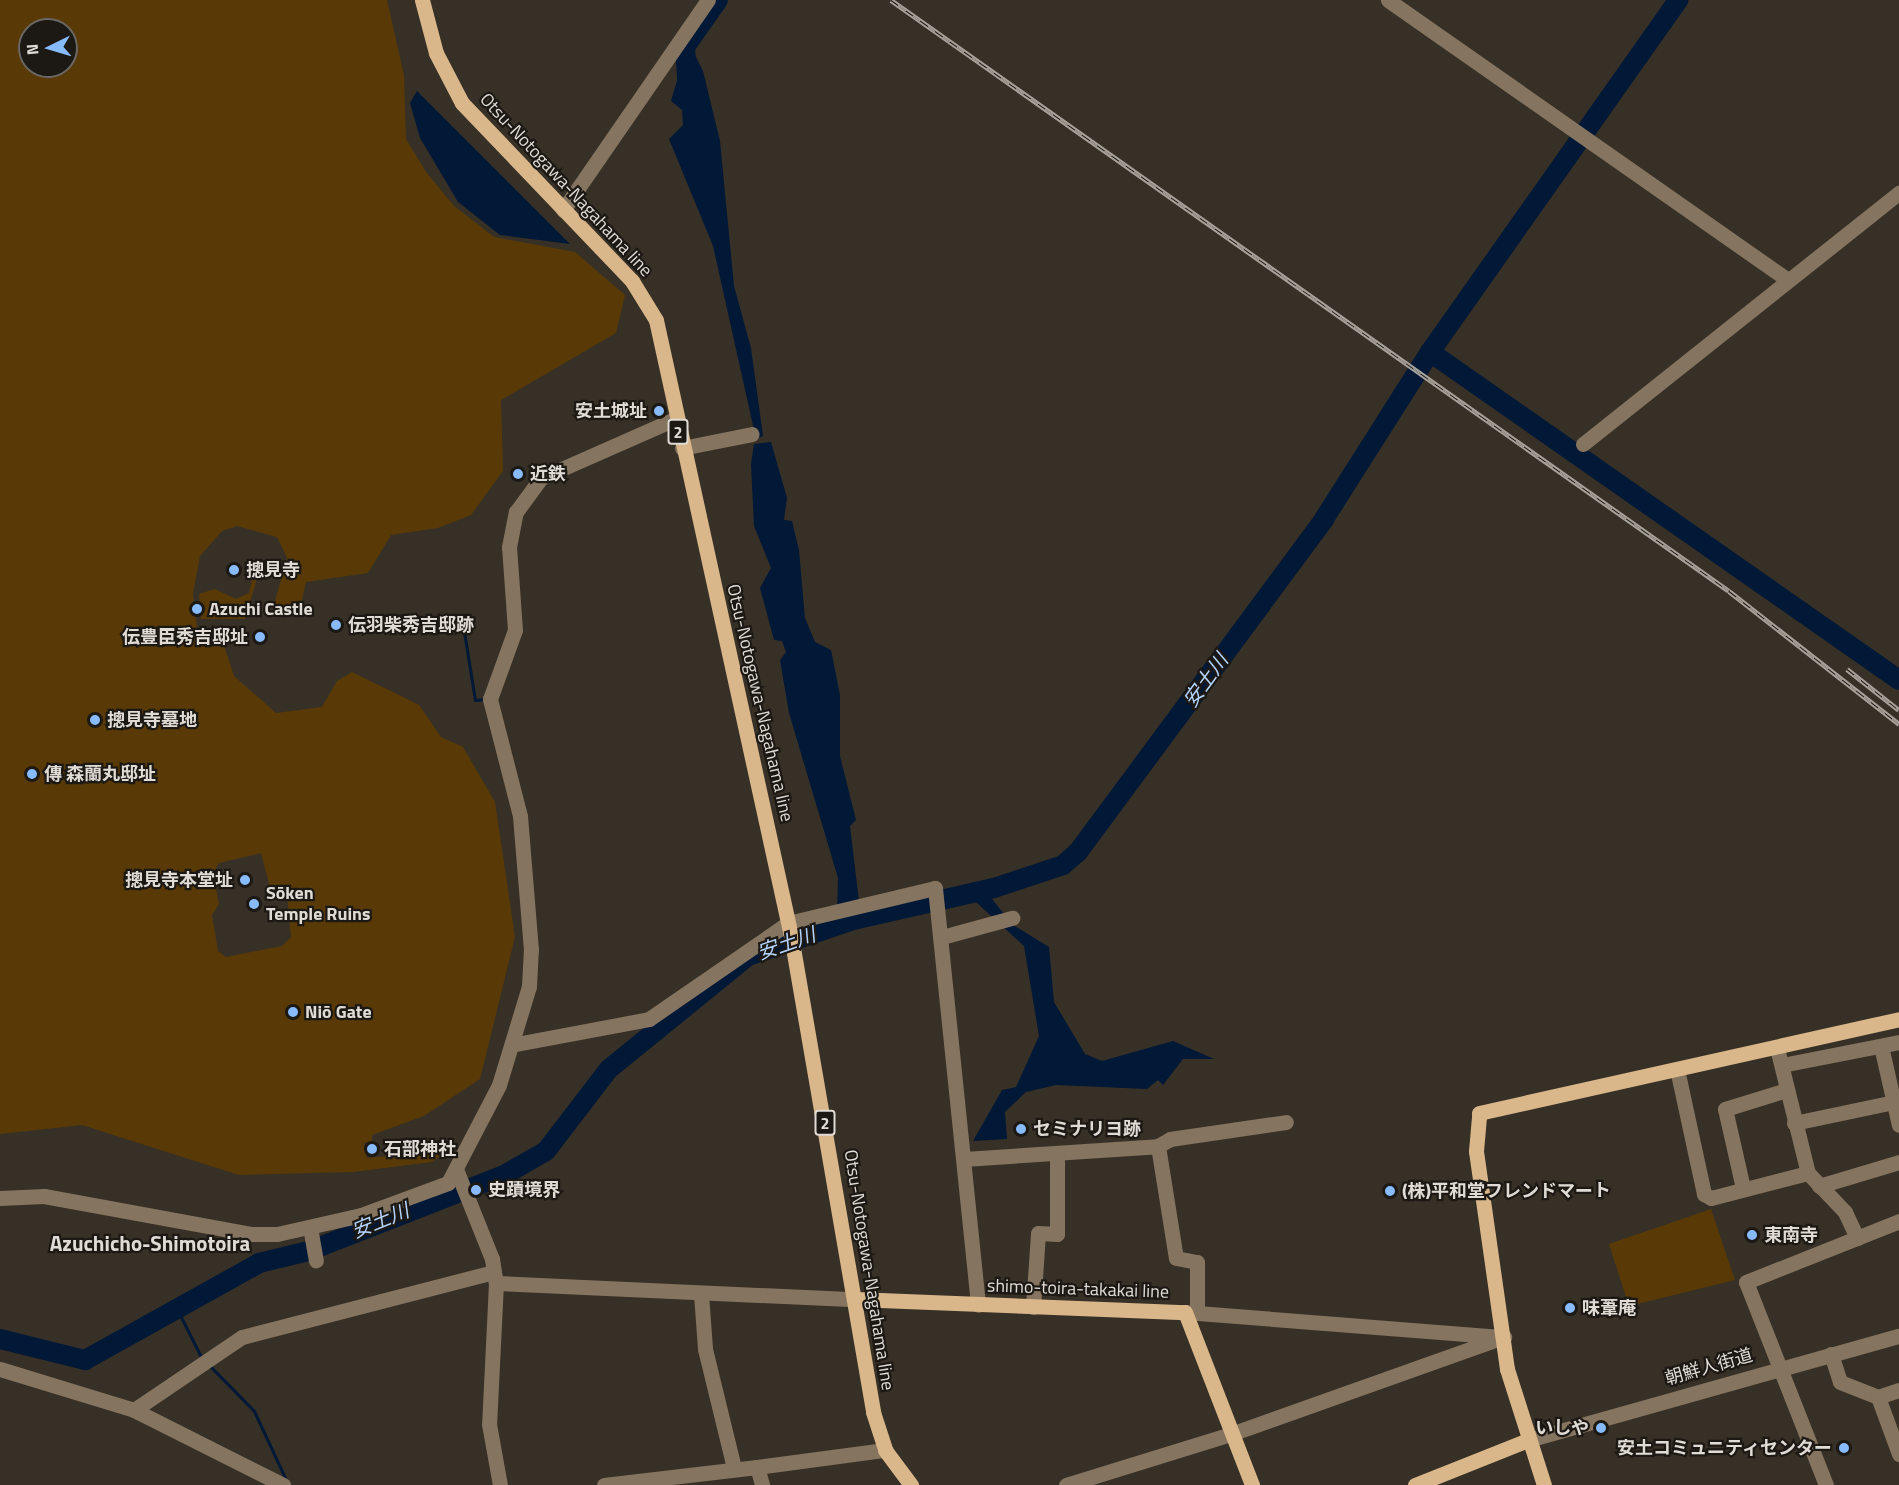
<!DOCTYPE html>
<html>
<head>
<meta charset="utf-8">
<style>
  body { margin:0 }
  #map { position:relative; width:1899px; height:1485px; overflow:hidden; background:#373026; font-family:"Titillium Web","Noto Sans JP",sans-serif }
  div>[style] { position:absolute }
  .green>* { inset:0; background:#593a06 }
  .water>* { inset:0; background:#011836 }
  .stream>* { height:3px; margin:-1.5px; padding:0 1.5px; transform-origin:1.5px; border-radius:1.5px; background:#011836 }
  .river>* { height:20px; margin:-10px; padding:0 10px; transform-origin:10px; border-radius:10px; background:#011836 }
  .minor>* { height:15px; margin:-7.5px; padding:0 7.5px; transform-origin:7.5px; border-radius:7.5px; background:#85745f }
  .major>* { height:15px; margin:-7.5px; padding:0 7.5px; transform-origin:7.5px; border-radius:7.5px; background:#d9b78a }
  .rail>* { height:5px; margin-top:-2.5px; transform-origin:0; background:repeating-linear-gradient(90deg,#1c1814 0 9px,#a7a29a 0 18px); box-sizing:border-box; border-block:2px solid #a7a29a }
  .dots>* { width:16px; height:16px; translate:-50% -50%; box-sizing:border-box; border:3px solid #1c1814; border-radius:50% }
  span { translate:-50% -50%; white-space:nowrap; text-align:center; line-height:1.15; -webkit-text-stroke:4.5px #1c1814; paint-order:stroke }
  .shield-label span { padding:2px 4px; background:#1c1814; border:2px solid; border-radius:4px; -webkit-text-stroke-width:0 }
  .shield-label { font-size:16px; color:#e0dbd5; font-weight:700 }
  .street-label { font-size:18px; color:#e0dbd5 }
  .poi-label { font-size:18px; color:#e0dbd5; font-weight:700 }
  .right { translate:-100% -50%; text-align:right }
  .left { translate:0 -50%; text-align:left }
  .water-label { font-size:20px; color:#b5d5ff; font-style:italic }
  .quarter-label { font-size:21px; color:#e0dbd5; font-weight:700 }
  .north { position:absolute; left:18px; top:18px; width:60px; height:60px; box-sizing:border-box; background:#1c1814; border:2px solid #6a6661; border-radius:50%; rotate:265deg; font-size:16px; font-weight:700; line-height:24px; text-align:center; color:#e0dbd5 }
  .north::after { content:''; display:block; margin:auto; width:21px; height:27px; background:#88bbfc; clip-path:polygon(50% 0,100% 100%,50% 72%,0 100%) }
</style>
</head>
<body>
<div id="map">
  <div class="green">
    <i style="clip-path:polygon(evenodd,0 0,387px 0,404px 75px,406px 139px,426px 172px,454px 206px,494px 237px,575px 252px,625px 295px,616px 333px,501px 400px,503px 471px,471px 515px,438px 528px,391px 535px,368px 573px,306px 582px,301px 604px,278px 609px,275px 601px,287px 558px,277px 537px,237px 526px,222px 531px,200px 556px,193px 594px,197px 628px,223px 642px,234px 676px,276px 713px,322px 707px,337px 681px,352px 672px,419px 705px,441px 737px,463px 747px,495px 802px,515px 937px,480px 1079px,424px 1116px,372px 1135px,372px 1141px,364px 1143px,367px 1158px,402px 1155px,433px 1137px,442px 1155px,432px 1162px,353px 1172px,239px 1175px,82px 1125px,0 1134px,0 0,30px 30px,66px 30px,66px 66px,30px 66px,30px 30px,0 0,261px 853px,271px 891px,287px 895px,291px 937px,282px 946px,226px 957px,218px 951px,212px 915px,219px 904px,213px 873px,219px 863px,261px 853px)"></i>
    <i style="clip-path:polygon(256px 563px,261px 565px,245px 619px,201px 619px,199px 594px,215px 589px,236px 599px,249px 593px)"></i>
    <i style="clip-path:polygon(1711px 1209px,1735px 1280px,1629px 1306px,1609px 1244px)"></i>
  </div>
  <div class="water">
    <i style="clip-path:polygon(685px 53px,696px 57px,703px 71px,720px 141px,734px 286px,751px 348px,763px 436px,756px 439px,713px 246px,669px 139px,683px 125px,682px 110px,671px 101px)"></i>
    <i style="clip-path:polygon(417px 91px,570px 244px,500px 235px,458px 202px,420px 138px,410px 103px)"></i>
    <i style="clip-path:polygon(771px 442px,787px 498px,784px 520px,792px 521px,799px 550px,805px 618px,815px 642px,831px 650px,840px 695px,840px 756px,856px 820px,850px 826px,860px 910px,837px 915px,838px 878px,789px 713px,780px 660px,786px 652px,782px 641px,774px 640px,760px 588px,771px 568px,754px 526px,751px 464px,754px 444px)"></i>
    <i style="clip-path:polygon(994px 895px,992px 899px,1013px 925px,1049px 947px,1054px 1002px,1085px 1054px,1102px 1061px,1173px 1041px,1214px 1059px,1183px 1059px,1163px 1085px,1158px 1080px,1147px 1089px,1056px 1085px,1026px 1092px,1005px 1112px,1007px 1139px,973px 1141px,1002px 1090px,1016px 1087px,1039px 1036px,1024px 946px,976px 902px)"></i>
  </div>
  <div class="stream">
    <i style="left:368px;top:620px;width:94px;rotate:-0.6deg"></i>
    <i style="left:462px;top:619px;width:82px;rotate:80.9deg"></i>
    <i style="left:475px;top:700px;width:10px;rotate:-6deg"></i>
    <i style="left:177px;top:1309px;width:54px;rotate:63.4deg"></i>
    <i style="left:210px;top:1366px;width:63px;rotate:45.6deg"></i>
    <i style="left:254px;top:1411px;width:76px;rotate:65.1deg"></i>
  </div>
  <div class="river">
    <i style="left:688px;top:91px;width:44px;rotate:-93.9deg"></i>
    <i style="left:685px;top:47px;width:57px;rotate:-54.9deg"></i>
    <i style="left:1430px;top:352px;width:572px;rotate:34.97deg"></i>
    <i style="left:0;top:1339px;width:88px;rotate:13.9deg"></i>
    <i style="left:85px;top:1360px;width:199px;rotate:-29.1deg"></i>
    <i style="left:259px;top:1263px;width:51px;rotate:-13.5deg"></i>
    <i style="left:309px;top:1251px;width:212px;rotate:-21.3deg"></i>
    <i style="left:506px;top:1174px;width:46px;rotate:-29.9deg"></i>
    <i style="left:546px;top:1151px;width:103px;rotate:-52.5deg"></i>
    <i style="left:609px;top:1069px;width:179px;rotate:-39.1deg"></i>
    <i style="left:748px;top:956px;width:111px;rotate:-18.9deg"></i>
    <i style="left:853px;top:920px;width:145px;rotate:-12.8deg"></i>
    <i style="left:994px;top:888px;width:73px;rotate:-18.4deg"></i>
    <i style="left:1063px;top:865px;width:20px;rotate:-41deg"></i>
    <i style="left:1078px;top:852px;width:414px;rotate:-53.5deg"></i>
    <i style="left:1324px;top:519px;width:198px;rotate:-57.6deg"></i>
    <i style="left:1430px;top:352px;width:431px;rotate:-54.8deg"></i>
  </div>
  <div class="minor">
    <i style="left:1388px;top:0;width:488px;rotate:35deg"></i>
    <i style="left:563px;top:210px;width:255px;rotate:-55.4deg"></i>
    <i style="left:1583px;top:444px;width:404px;rotate:-38.5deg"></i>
    <i style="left:682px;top:448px;width:71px;rotate:-11.3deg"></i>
    <i style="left:942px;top:937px;width:73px;rotate:-15.2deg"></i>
    <i style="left:516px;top:1044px;width:135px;rotate:-10.6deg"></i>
    <i style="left:649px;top:1019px;width:169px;rotate:-34.6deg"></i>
    <i style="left:788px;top:923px;width:151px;rotate:-13.4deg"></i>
    <i style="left:935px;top:888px;width:419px;rotate:84.1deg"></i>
    <i style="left:1881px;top:1046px;width:81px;rotate:77.2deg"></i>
    <i style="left:1777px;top:1048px;width:129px;rotate:76.1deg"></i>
    <i style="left:1808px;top:1173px;width:54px;rotate:46.5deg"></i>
    <i style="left:1845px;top:1212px;width:29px;rotate:65deg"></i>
    <i style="left:1782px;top:1065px;width:119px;rotate:-11.1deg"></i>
    <i style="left:1677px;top:1069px;width:128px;rotate:77.8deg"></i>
    <i style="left:1704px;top:1194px;width:8px;rotate:30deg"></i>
    <i style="left:1711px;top:1198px;width:100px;rotate:-14.5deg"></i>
    <i style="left:1794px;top:1123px;width:102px;rotate:-11.9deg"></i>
    <i style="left:1158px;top:1146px;width:113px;rotate:80.9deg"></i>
    <i style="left:1176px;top:1258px;width:21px;rotate:11deg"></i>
    <i style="left:1197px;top:1262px;width:50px;rotate:90deg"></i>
    <i style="left:964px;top:1159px;width:194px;rotate:-3.8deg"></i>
    <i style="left:1158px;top:1146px;width:14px;rotate:-30deg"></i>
    <i style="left:1170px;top:1139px;width:117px;rotate:-8.3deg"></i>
    <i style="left:456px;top:1169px;width:97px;rotate:68.2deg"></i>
    <i style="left:492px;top:1259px;width:24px;rotate:81deg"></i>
    <i style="left:496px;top:1283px;width:141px;rotate:92.8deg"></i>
    <i style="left:489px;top:1424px;width:62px;rotate:79.8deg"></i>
    <i style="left:1819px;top:1186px;width:84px;rotate:-16.7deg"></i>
    <i style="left:1743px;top:1188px;width:81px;rotate:-102.8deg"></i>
    <i style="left:1725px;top:1109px;width:64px;rotate:-17.3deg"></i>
    <i style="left:0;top:1198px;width:44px;rotate:-2.6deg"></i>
    <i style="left:44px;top:1196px;width:210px;rotate:10.4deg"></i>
    <i style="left:251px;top:1234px;width:26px"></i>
    <i style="left:277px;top:1234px;width:86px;rotate:-12.7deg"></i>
    <i style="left:361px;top:1215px;width:93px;rotate:-20.2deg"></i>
    <i style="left:448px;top:1183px;width:110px;rotate:-62.5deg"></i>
    <i style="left:499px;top:1085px;width:103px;rotate:-73.1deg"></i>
    <i style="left:529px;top:986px;width:36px;rotate:-87deg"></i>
    <i style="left:531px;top:950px;width:134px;rotate:-94.7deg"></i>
    <i style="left:520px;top:816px;width:121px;rotate:-104.4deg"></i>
    <i style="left:490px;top:699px;width:73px;rotate:-70.1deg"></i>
    <i style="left:515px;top:630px;width:83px;rotate:-94.1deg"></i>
    <i style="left:509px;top:547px;width:36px;rotate:-79deg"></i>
    <i style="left:516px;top:512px;width:42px;rotate:-53.7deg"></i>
    <i style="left:541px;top:478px;width:146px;rotate:-23.8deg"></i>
    <i style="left:310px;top:1227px;width:34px;rotate:80deg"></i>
    <i style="left:496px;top:1283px;width:359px;rotate:2.6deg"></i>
    <i style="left:701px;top:1294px;width:55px;rotate:85.8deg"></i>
    <i style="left:705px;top:1349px;width:122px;rotate:76.3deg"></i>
    <i style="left:1033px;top:1307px;width:74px;rotate:-86.1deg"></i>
    <i style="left:1038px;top:1233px;width:19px;rotate:3deg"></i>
    <i style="left:1057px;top:1234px;width:78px;rotate:-90deg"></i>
    <i style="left:1185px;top:1312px;width:320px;rotate:4.5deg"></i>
    <i style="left:1831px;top:1354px;width:29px;rotate:72deg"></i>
    <i style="left:1840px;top:1382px;width:41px;rotate:21.5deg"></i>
    <i style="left:0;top:1369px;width:140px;rotate:17deg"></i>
    <i style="left:134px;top:1410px;width:167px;rotate:26.7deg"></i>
    <i style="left:1899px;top:1390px;width:22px;rotate:162deg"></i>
    <i style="left:1878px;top:1397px;width:61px;rotate:69.8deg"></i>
    <i style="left:134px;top:1410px;width:130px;rotate:-34.1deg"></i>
    <i style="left:242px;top:1337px;width:260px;rotate:-14.5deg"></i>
    <i style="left:1528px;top:1440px;width:385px;rotate:-15.7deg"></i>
    <i style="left:757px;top:1467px;width:129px;rotate:-7.6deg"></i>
    <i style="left:604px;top:1485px;width:154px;rotate:-6.7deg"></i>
    <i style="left:757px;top:1467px;width:19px;rotate:74deg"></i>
    <i style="left:1066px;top:1485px;width:173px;rotate:-17.2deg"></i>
    <i style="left:1231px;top:1434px;width:290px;rotate:-19.6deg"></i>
    <i style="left:1826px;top:1485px;width:218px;rotate:-111.5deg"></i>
    <i style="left:1746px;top:1282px;width:165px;rotate:-21.7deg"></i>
  </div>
  <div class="major">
    <i style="left:422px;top:0;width:55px;rotate:75.2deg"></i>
    <i style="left:436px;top:53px;width:56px;rotate:62.5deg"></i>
    <i style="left:462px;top:103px;width:246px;rotate:46.3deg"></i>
    <i style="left:632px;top:281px;width:46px;rotate:58.4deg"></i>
    <i style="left:656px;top:320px;width:631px;rotate:77.64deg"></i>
    <i style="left:791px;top:936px;width:483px;rotate:80.2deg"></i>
    <i style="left:873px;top:1412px;width:40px;rotate:72deg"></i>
    <i style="left:885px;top:1450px;width:44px;rotate:53.4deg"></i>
    <i style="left:855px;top:1299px;width:330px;rotate:2.3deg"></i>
    <i style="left:1185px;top:1312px;width:186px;rotate:68.8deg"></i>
    <i style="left:1415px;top:1485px;width:122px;rotate:-21.7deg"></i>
    <i style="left:1544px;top:1485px;width:122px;rotate:-107.7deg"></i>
    <i style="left:1507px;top:1369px;width:220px;rotate:-98.1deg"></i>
    <i style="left:1476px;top:1151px;width:38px;rotate:-85deg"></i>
    <i style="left:1479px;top:1113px;width:430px;rotate:-12.6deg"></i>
  </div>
  <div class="rail">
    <i style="left:891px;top:0;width:1025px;rotate:35.19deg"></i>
    <i style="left:1729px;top:591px;width:216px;rotate:38deg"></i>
    <i style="left:1847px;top:669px;width:66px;rotate:38.3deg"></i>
  </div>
  <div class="dots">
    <i style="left:659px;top:411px;background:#88bbfc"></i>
    <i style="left:518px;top:474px;background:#88bbfc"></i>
    <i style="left:234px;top:570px;background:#88bbfc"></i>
    <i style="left:197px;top:609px;background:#88bbfc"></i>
    <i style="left:336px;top:625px;background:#88bbfc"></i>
    <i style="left:260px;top:637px;background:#88bbfc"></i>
    <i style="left:95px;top:720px;background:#88bbfc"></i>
    <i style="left:32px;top:774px;background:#88bbfc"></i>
    <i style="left:245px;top:880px;background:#88bbfc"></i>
    <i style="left:254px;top:904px;background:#88bbfc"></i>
    <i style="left:293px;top:1012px;background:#88bbfc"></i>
    <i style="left:1021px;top:1129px;background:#88bbfc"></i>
    <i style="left:372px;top:1149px;background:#88bbfc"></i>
    <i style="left:476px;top:1190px;background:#88bbfc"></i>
    <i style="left:1390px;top:1191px;background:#88bbfc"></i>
    <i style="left:1752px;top:1235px;background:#88bbfc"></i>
    <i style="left:1570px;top:1308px;background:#88bbfc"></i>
    <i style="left:1601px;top:1428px;background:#88bbfc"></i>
    <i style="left:1844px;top:1448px;background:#88bbfc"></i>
  </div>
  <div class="shield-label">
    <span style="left:678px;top:432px">2</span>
    <span style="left:825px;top:1123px">2</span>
  </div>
  <div class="street-label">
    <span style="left:566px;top:185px;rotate:47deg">Otsu-Notogawa-Nagahama line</span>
    <span style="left:760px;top:703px;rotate:77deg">Otsu-Notogawa-Nagahama line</span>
    <span style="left:869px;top:1270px;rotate:81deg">Otsu-Notogawa-Nagahama line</span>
    <span style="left:1078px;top:1289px;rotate:2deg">shimo-toira-takakai line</span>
    <span style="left:1709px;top:1367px;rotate:-16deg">朝鮮人街道</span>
  </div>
  <div class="poi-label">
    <span class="right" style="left:647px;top:411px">安土城址</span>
    <span class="left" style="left:530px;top:474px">近鉄</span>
    <span class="left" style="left:246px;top:570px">摠見寺</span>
    <span class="left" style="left:209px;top:609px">Azuchi Castle</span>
    <span class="left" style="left:348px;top:625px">伝羽柴秀吉邸跡</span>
    <span class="right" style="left:248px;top:637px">伝豊臣秀吉邸址</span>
    <span class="left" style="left:107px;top:720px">摠見寺墓地</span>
    <span class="left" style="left:44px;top:774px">傳 森蘭丸邸址</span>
    <span class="right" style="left:233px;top:880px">摠見寺本堂址</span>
    <span class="left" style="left:266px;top:904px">Sōken<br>Temple Ruins</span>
    <span class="left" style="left:305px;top:1012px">Niō Gate</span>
    <span class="left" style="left:1033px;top:1129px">セミナリヨ跡</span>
    <span class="left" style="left:384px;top:1149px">石部神社</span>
    <span class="left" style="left:488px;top:1190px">史蹟境界</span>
    <span class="left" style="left:1402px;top:1191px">(株)平和堂フレンドマート</span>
    <span class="left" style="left:1764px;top:1235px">東南寺</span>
    <span class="left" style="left:1582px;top:1308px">味葦庵</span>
    <span class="right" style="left:1589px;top:1428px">いしや</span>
    <span class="right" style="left:1832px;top:1448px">安土コミュニティセンター</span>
  </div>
  <div class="water-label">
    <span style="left:1205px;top:680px;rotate:-54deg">安土川</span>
    <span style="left:786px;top:943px;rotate:-19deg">安土川</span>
    <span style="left:380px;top:1220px;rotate:-22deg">安土川</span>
  </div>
  <div class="quarter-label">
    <span style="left:150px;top:1243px">Azuchicho-Shimotoira</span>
  </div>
  <div class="north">N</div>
</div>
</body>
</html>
